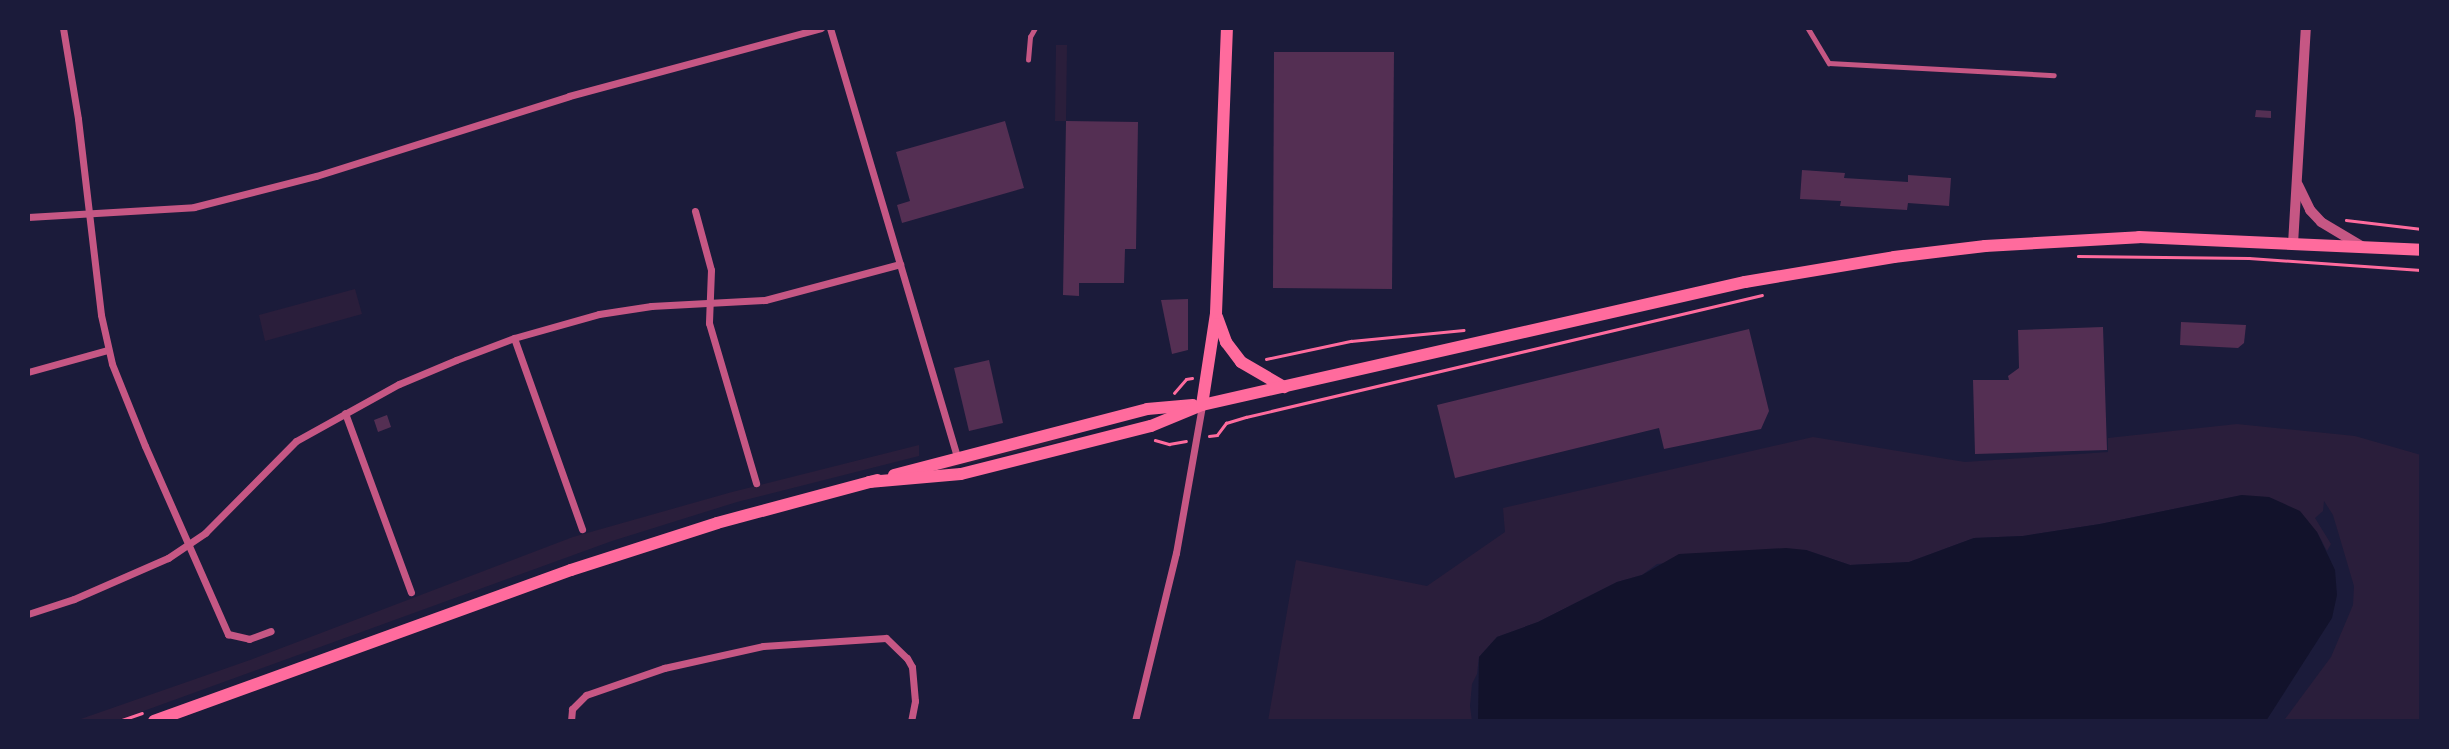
<!DOCTYPE html>
<html>
<head>
<meta charset="utf-8">
<style>
  body { margin:0 }
  #map { position:relative; width:2449px; height:749px; overflow:hidden; background:#1b1b3a; font-family:Raleway,sans-serif }
  div>[style] { position:absolute }
  .green>* { inset:0; background:#2a1e3b }
  .water>* { inset:0; background:#12122b }
  .building>* { inset:0; background:#542f53 }
  .path>* { height:2.5px; margin:-1.25px; padding:0 1.25px; transform-origin:1.25px; border-radius:1.25px; background:#ff6b9d }
  .service>* { height:4.5px; margin:-2.25px; padding:0 2.25px; transform-origin:2.25px; border-radius:2.25px; background:#c65784 }
  .minor>* { height:7px; margin:-3.5px; padding:0 3.5px; transform-origin:3.5px; border-radius:3.5px; background:#c65784 }
  .tertiary>* { height:10px; margin:-5px; padding:0 5px; transform-origin:5px; border-radius:5px; background:#c65784 }
  .secondary>* { height:12px; margin:-6px; padding:0 6px; transform-origin:6px; border-radius:6px; background:#ff6b9d }
  span { translate:-50% -50%; white-space:nowrap; text-align:center; line-height:1.15; -webkit-text-stroke:7px #1b1b3a; paint-order:stroke }
  .frame { position:absolute; inset:0; border:30px solid #1b1b3a; pointer-events:none }
</style>
</head>
<body>
<div id="map">
  <div class="green">
    <i style="clip-path:polygon(1056px 45px,1067px 45px,1066px 121px,1055px 121px)"></i>
    <i style="clip-path:polygon(355px 289px,362px 314px,265px 341px,259px 315px)"></i>
    <i style="clip-path:polygon(2237px 424px,2355px 436px,2421px 455px,2421px 721px,2279px 721px,2285px 719px,2331px 657px,2353px 605px,2354px 586px,2333px 515px,2324px 501px,2323px 511px,2315px 518px,2331px 544px,2327px 551px,2317px 532px,2242px 495px,2100px 524px,2023px 536px,1974px 538px,1909px 562px,1850px 565px,1806px 550px,1657px 564px,1642px 575px,1617px 582px,1538px 622px,1497px 637px,1479px 657px,1477px 674px,1472px 684px,1470px 706px,1472px 721px,1268px 721px,1296px 560px,1427px 586px,1505px 532px,1503px 508px,1813px 437px,1965px 462px,2108px 452px,2108px 438px)"></i>
    <i style="clip-path:polygon(1072px 433px,1074px 437px,1069px 439px,946px 469px,913px 473px)"></i>
    <i style="clip-path:polygon(919px 445px,919px 456px,737px 502px,612px 541px,116px 721px,75px 721px,250px 660px,573px 537px,732px 492px)"></i>
  </div>
  <div class="water">
    <i style="clip-path:polygon(2242px 495px,2269px 497px,2300px 511px,2317px 532px,2335px 570px,2337px 595px,2332px 618px,2266px 721px,1478px 721px,1479px 657px,1497px 637px,1538px 622px,1617px 582px,1642px 575px,1679px 554px,1786px 548px,1806px 550px,1850px 565px,1909px 562px,1974px 538px,2023px 536px,2100px 524px)"></i>
  </div>
  <div class="building">
    <i style="clip-path:polygon(1274px 52px,1394px 52px,1392px 289px,1273px 288px)"></i>
    <i style="clip-path:polygon(2256px 110px,2271px 111px,2271px 118px,2255px 117px)"></i>
    <i style="clip-path:polygon(1005px 121px,1024px 188px,902px 223px,897px 205px,910px 201px,896px 152px)"></i>
    <i style="clip-path:polygon(1066px 121px,1138px 122px,1136px 249px,1125px 249px,1124px 283px,1079px 283px,1079px 296px,1063px 295px)"></i>
    <i style="clip-path:polygon(1802px 170px,1845px 173px,1844px 178px,1908px 182px,1908px 175px,1951px 178px,1949px 206px,1908px 203px,1907px 210px,1840px 206px,1841px 201px,1800px 199px)"></i>
    <i style="clip-path:polygon(1188px 299px,1188px 350px,1172px 354px,1161px 300px)"></i>
    <i style="clip-path:polygon(2181px 322px,2246px 325px,2244px 343px,2238px 348px,2180px 345px)"></i>
    <i style="clip-path:polygon(2103px 327px,2107px 450px,1975px 454px,1973px 380px,2009px 380px,2008px 376px,2019px 368px,2018px 330px)"></i>
    <i style="clip-path:polygon(1749px 329px,1769px 411px,1761px 429px,1664px 449px,1659px 428px,1455px 478px,1437px 405px)"></i>
    <i style="clip-path:polygon(989px 360px,1003px 423px,969px 431px,954px 368px)"></i>
    <i style="clip-path:polygon(387px 415px,391px 427px,378px 432px,374px 420px)"></i>
  </div>
  <div class="path">
    <i style="left:2346px;top:220px;width:76px;rotate:6.8deg"></i>
    <i style="left:2078px;top:256px;width:171px;rotate:0.7deg"></i>
    <i style="left:2249px;top:258px;width:172px;rotate:4deg"></i>
    <i style="left:1266px;top:359px;width:87px;rotate:-12deg"></i>
    <i style="left:1351px;top:341px;width:113px;rotate:-5.6deg"></i>
    <i style="left:1174px;top:393px;width:18px;rotate:-49deg"></i>
    <i style="left:1186px;top:379px;width:6px;rotate:-9deg"></i>
    <i style="left:1209px;top:436px;width:8px;rotate:-7deg"></i>
    <i style="left:1217px;top:435px;width:15px;rotate:-53deg"></i>
    <i style="left:1226px;top:423px;width:21px;rotate:-17deg"></i>
    <i style="left:1246px;top:417px;width:530px;rotate:-13.3deg"></i>
    <i style="left:1155px;top:440px;width:15px;rotate:16deg"></i>
    <i style="left:1169px;top:444px;width:17px;rotate:-10deg"></i>
    <i style="left:119px;top:721px;width:24px;rotate:-19deg"></i>
  </div>
  <div class="service">
    <i style="left:1808px;top:28px;width:41px;rotate:59deg"></i>
    <i style="left:1829px;top:63px;width:225px;rotate:3.1deg"></i>
    <i style="left:1028px;top:60px;width:23px;rotate:-85deg"></i>
    <i style="left:1030px;top:37px;width:10px;rotate:-61deg"></i>
  </div>
  <div class="minor">
    <i style="left:63px;top:28px;width:92px;rotate:80.6deg"></i>
    <i style="left:78px;top:119px;width:197px;rotate:83.3deg"></i>
    <i style="left:101px;top:315px;width:50px;rotate:77.3deg"></i>
    <i style="left:112px;top:364px;width:88px;rotate:68.1deg"></i>
    <i style="left:145px;top:446px;width:206px;rotate:66.2deg"></i>
    <i style="left:228px;top:634px;width:22px;rotate:13deg"></i>
    <i style="left:249px;top:639px;width:23px;rotate:-20deg"></i>
    <i style="left:830px;top:28px;width:447px;rotate:73.5deg"></i>
    <i style="left:695px;top:211px;width:61px;rotate:74.8deg"></i>
    <i style="left:711px;top:270px;width:53px;rotate:92.2deg"></i>
    <i style="left:709px;top:323px;width:167px;rotate:73.6deg"></i>
    <i style="left:28px;top:217px;width:166px;rotate:-3.4deg"></i>
    <i style="left:194px;top:207px;width:126px;rotate:-14.3deg"></i>
    <i style="left:316px;top:176px;width:265px;rotate:-17.5deg"></i>
    <i style="left:569px;top:96px;width:261px;rotate:-15.1deg"></i>
    <i style="left:514px;top:338px;width:203px;rotate:70.4deg"></i>
    <i style="left:28px;top:372px;width:83px;rotate:-15.4deg"></i>
    <i style="left:345px;top:413px;width:191px;rotate:69.8deg"></i>
    <i style="left:28px;top:614px;width:48px;rotate:-18.1deg"></i>
    <i style="left:74px;top:599px;width:103px;rotate:-23.6deg"></i>
    <i style="left:168px;top:558px;width:45px;rotate:-34deg"></i>
    <i style="left:205px;top:533px;width:129px;rotate:-45.3deg"></i>
    <i style="left:296px;top:441px;width:118px;rotate:-29deg"></i>
    <i style="left:399px;top:384px;width:62px;rotate:-22.8deg"></i>
    <i style="left:456px;top:360px;width:62px;rotate:-20.8deg"></i>
    <i style="left:514px;top:338px;width:88px;rotate:-15.8deg"></i>
    <i style="left:599px;top:314px;width:53px;rotate:-8.7deg"></i>
    <i style="left:651px;top:306px;width:114px;rotate:-3deg"></i>
    <i style="left:765px;top:300px;width:140px;rotate:-14.9deg"></i>
    <i style="left:571px;top:721px;width:12px;rotate:-85deg"></i>
    <i style="left:572px;top:709px;width:20px;rotate:-45deg"></i>
    <i style="left:586px;top:695px;width:83px;rotate:-19.1deg"></i>
    <i style="left:664px;top:668px;width:101px;rotate:-12.5deg"></i>
    <i style="left:763px;top:646px;width:123px;rotate:-3.7deg"></i>
    <i style="left:886px;top:638px;width:29px;rotate:44deg"></i>
    <i style="left:907px;top:658px;width:10px;rotate:61deg"></i>
    <i style="left:912px;top:667px;width:34px;rotate:85deg"></i>
    <i style="left:915px;top:701px;width:20px;rotate:101deg"></i>
    <i style="left:1135px;top:721px;width:173px;rotate:-76.3deg"></i>
    <i style="left:1176px;top:553px;width:150px;rotate:-80deg"></i>
  </div>
  <div class="tertiary">
    <i style="left:2298px;top:185px;width:28px;rotate:64deg"></i>
    <i style="left:2310px;top:210px;width:16px;rotate:47deg"></i>
    <i style="left:2321px;top:222px;width:49px;rotate:30.8deg"></i>
    <i style="left:2293px;top:244px;width:216px;rotate:-86.6deg"></i>
  </div>
  <div class="secondary">
    <i style="left:1217px;top:317px;width:27px;rotate:70deg"></i>
    <i style="left:1226px;top:342px;width:25px;rotate:53deg"></i>
    <i style="left:1241px;top:362px;width:50px;rotate:30.2deg"></i>
    <i style="left:1202px;top:405px;width:93px;rotate:-81.3deg"></i>
    <i style="left:1216px;top:313px;width:285px;rotate:-87.8deg"></i>
    <i style="left:894px;top:475px;width:261px;rotate:-14.6deg"></i>
    <i style="left:1147px;top:409px;width:46px;rotate:-5deg"></i>
    <i style="left:869px;top:482px;width:92px;rotate:-5deg"></i>
    <i style="left:961px;top:474px;width:196px;rotate:-14.2deg"></i>
    <i style="left:1151px;top:426px;width:55px;rotate:-22.4deg"></i>
    <i style="left:1202px;top:405px;width:557px;rotate:-12.76deg"></i>
    <i style="left:1745px;top:282px;width:151px;rotate:-9.5deg"></i>
    <i style="left:1894px;top:257px;width:92px;rotate:-6.9deg"></i>
    <i style="left:1985px;top:246px;width:154px;rotate:-3.3deg"></i>
    <i style="left:2139px;top:237px;width:282px;rotate:2.6deg"></i>
    <i style="left:154px;top:721px;width:443px;rotate:-19.9deg"></i>
    <i style="left:571px;top:570px;width:153px;rotate:-17.8deg"></i>
    <i style="left:717px;top:523px;width:166px;rotate:-15deg"></i>
  </div>
  <div class="frame"></div>
</div>
</body>
</html>
